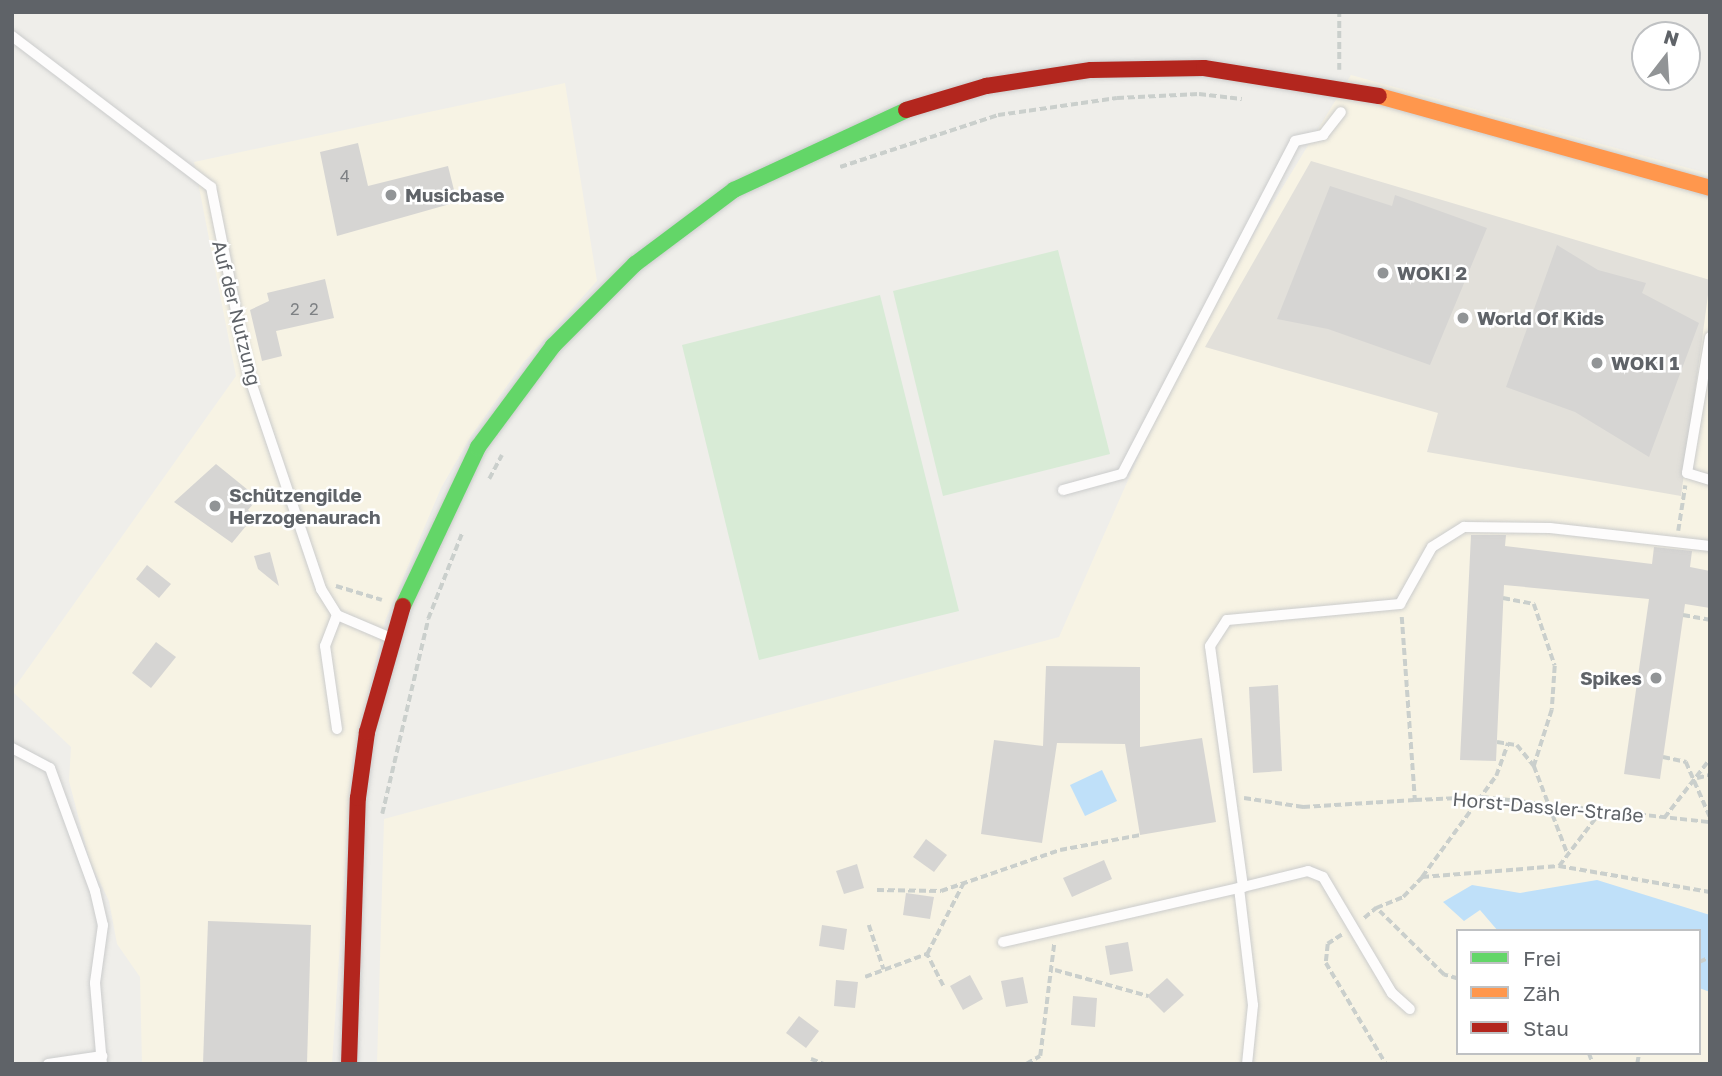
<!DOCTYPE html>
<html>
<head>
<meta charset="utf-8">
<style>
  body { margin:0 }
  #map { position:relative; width:1722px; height:1076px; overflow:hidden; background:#efeeea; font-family:"Golos Text",sans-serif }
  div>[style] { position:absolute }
  .commercial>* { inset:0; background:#f7f3e4 }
  .education>* { inset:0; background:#e2e0da }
  .green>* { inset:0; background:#d8ebd6 }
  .water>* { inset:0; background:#bfe0f9 }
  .building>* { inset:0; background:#d6d5d3 }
  .path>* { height:3.5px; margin-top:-1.75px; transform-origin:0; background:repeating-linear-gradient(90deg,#cacfcc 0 7px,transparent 0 10.5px) }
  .roads { filter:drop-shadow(0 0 2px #cbcccc) drop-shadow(0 0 2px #cbcccc) }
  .lane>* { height:10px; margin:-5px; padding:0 5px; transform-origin:5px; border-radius:5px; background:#fdfcfc }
  .fast>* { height:16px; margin:-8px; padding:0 8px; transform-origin:8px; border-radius:8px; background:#63d668 }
  .slow>* { height:16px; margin:-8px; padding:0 8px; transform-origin:8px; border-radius:8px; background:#ff974d }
  .jam>* { height:16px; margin:-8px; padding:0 8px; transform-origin:8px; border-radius:8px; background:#b3261e }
  .dots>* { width:19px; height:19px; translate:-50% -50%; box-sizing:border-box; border:4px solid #fff; border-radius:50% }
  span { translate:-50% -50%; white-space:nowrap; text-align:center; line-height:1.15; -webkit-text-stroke:5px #fff; paint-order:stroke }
  .number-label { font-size:16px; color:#7e8184 }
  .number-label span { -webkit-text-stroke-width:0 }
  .poi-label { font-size:19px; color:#5f6368; font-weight:700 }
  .left { translate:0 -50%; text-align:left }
  .right { translate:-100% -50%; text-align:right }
  .street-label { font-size:19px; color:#5f6368 }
  .frame { position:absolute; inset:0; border:14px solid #5f6368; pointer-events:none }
  .legend { position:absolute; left:1456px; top:929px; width:245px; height:126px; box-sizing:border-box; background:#fff; border:2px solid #bfc1c3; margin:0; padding:9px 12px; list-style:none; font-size:21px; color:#5f6368 }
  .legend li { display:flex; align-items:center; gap:14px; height:35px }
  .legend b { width:35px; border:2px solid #bfc1c3 }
  .north { position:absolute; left:1631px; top:21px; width:70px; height:70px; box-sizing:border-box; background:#fff; border:2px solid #bfc1c3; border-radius:50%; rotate:17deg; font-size:19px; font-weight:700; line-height:28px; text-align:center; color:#5f6368 }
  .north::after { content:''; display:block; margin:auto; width:24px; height:32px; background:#919496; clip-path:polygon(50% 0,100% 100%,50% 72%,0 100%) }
</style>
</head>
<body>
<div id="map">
  <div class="commercial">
    <i style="clip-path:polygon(evenodd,1351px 75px,1710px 174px,1710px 1064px,377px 1064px,384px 819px,1059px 637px,1190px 339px,1351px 75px,1458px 931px,1699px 931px,1699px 1053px,1458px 1053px,1458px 931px)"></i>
    <i style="clip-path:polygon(565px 83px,597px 281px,524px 362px,471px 436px,441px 488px,385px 621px,352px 763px,332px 1064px,142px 1064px,140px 977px,117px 944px,109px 901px,90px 862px,69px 781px,71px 747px,12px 691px,236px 376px,194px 162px)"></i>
  </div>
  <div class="education">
    <i style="clip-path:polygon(1311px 161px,1710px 280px,1681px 496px,1427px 452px,1438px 413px,1205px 347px)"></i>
  </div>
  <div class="green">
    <i style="clip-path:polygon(1058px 250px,1110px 454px,943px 496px,893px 291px)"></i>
    <i style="clip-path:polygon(880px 295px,959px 611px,759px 660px,682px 345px)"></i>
  </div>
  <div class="water">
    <i style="clip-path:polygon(1102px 770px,1117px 801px,1085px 816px,1070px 785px)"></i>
    <i style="clip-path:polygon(1597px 880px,1710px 915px,1710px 992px,1699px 988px,1699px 931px,1498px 931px,1480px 910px,1464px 921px,1443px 902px,1472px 885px,1520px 893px)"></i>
  </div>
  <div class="building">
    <i style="clip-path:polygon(358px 143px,368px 186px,448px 166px,457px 202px,337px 236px,320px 152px)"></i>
    <i style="clip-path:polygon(1330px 186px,1392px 206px,1395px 195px,1487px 228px,1430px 365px,1328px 329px,1277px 319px)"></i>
    <i style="clip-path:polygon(1557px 245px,1598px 270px,1646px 283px,1642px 293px,1699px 323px,1649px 457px,1575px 412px,1506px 387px)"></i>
    <i style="clip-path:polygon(325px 279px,334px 318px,276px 331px,282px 356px,262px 361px,250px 310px,269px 301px,267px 293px)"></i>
    <i style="clip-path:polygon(216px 464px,258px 498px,248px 510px,255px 515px,232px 543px,174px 502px)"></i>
    <i style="clip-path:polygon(1471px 535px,1506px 535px,1505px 546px,1652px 564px,1654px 547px,1692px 551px,1690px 567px,1710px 571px,1710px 608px,1685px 604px,1660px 779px,1624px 774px,1649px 599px,1504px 585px,1496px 761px,1460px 760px)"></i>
    <i style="clip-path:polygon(270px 552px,279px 586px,258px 569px,254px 556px)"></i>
    <i style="clip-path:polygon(147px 565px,171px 584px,159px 598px,136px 579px)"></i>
    <i style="clip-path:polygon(156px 642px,176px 657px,151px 688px,132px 673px)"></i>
    <i style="clip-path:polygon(1046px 666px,1140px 667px,1140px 747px,1202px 738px,1216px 822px,1140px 835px,1125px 744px,1057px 743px,1042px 843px,981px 834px,994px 740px,1043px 746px)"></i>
    <i style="clip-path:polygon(1278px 685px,1282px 771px,1253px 773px,1249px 687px)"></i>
    <i style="clip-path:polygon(926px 839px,947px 855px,934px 872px,913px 857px)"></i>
    <i style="clip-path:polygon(1104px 860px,1112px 879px,1072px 897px,1063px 878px)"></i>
    <i style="clip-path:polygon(857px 864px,864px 888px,844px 894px,836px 871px)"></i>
    <i style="clip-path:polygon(906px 893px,934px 897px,930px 919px,903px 915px)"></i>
    <i style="clip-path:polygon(208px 921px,311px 925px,307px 1064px,203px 1064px)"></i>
    <i style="clip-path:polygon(822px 925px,847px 929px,844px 950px,819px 946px)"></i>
    <i style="clip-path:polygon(1128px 942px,1133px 971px,1110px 975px,1105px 946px)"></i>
    <i style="clip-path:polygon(970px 975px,983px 999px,963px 1010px,950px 986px)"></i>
    <i style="clip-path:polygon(1023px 977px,1028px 1003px,1006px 1007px,1001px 981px)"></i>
    <i style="clip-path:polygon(1167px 978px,1184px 995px,1164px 1013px,1147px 996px)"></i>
    <i style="clip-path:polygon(836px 980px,858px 982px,855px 1008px,834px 1006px)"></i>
    <i style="clip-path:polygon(1073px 996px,1097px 998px,1095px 1027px,1071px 1025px)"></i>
    <i style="clip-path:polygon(799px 1016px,819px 1031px,806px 1048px,786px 1033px)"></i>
  </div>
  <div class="path">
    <i style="left:1339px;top:70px;width:58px;rotate:-90deg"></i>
    <i style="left:840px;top:167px;width:166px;rotate:-18.2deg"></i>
    <i style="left:998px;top:115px;width:120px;rotate:-8.1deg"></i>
    <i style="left:1117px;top:98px;width:82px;rotate:-2.8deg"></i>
    <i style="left:1199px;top:94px;width:43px;rotate:6.6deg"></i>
    <i style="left:489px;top:479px;width:27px;rotate:-62deg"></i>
    <i style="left:1678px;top:531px;width:46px;rotate:-81.2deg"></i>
    <i style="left:336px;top:586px;width:48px;rotate:16.9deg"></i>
    <i style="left:1503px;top:598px;width:32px;rotate:11deg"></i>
    <i style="left:1534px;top:604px;width:65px;rotate:71.3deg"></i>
    <i style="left:1555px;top:666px;width:44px;rotate:93.9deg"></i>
    <i style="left:1552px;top:710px;width:59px;rotate:107.8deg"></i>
    <i style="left:1683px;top:615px;width:27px;rotate:10deg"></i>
    <i style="left:1402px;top:617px;width:183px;rotate:85.9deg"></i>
    <i style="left:1415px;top:800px;width:67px;rotate:-2.6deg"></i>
    <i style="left:1482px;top:797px;width:229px;rotate:6.3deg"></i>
    <i style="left:1497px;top:742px;width:20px;rotate:9deg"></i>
    <i style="left:1517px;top:745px;width:27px;rotate:51deg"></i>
    <i style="left:1534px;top:766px;width:95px;rotate:69.1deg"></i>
    <i style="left:1663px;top:757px;width:24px;rotate:12deg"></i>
    <i style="left:1686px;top:762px;width:60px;rotate:66.4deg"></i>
    <i style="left:1697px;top:778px;width:13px;rotate:-13deg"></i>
    <i style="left:1244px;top:798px;width:60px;rotate:8.7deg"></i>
    <i style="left:1303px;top:807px;width:112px;rotate:-3.6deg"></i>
    <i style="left:382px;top:814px;width:200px;rotate:-76.7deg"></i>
    <i style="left:428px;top:619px;width:92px;rotate:-68.4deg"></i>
    <i style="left:1664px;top:818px;width:75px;rotate:-52.1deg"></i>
    <i style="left:1559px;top:866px;width:69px;rotate:-52.6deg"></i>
    <i style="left:1422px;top:877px;width:125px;rotate:-53.8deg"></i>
    <i style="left:1496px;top:776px;width:35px;rotate:-70deg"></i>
    <i style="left:877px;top:890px;width:64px;rotate:0.9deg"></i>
    <i style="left:941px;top:891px;width:126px;rotate:-19deg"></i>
    <i style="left:1060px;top:850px;width:81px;rotate:-10.6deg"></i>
    <i style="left:1364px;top:918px;width:16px;rotate:-40deg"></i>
    <i style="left:869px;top:925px;width:47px;rotate:71.6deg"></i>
    <i style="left:1342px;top:935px;width:17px;rotate:147deg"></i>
    <i style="left:1328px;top:944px;width:19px;rotate:96deg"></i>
    <i style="left:1326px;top:963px;width:117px;rotate:59.3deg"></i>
    <i style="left:1699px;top:962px;width:12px;rotate:-24deg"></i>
    <i style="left:1055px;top:970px;width:97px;rotate:15.6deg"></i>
    <i style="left:865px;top:977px;width:66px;rotate:-20.4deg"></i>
    <i style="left:1458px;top:979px;width:15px;rotate:-164deg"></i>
    <i style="left:1444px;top:975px;width:95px;rotate:-135.4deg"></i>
    <i style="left:1376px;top:908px;width:29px;rotate:-22deg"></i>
    <i style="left:1403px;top:897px;width:28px;rotate:-46deg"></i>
    <i style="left:1422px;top:877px;width:137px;rotate:-4.6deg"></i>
    <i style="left:1559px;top:866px;width:153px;rotate:9.8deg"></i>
    <i style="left:943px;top:986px;width:36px;rotate:-117deg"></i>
    <i style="left:927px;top:954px;width:79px;rotate:-62.8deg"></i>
    <i style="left:1589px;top:1053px;width:12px;rotate:70deg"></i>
    <i style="left:811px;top:1059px;width:14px;rotate:21deg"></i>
    <i style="left:1026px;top:1064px;width:16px;rotate:-30deg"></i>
    <i style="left:1040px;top:1056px;width:113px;rotate:-82.9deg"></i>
    <i style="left:1637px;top:1064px;width:11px;rotate:-80deg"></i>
  </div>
  <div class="roads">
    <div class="lane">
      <i style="left:12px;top:36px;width:250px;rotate:37.2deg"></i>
      <i style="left:211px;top:187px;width:193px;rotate:78.6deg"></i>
      <i style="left:249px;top:376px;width:225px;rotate:71.3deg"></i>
      <i style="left:321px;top:589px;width:31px;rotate:58deg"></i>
      <i style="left:337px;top:615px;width:59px;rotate:23.1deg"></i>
      <i style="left:1710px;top:337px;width:138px;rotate:99.6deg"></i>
      <i style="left:1687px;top:473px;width:24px;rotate:17deg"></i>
      <i style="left:1063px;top:490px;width:61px;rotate:-15.2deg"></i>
      <i style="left:1122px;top:474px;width:375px;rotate:-62.5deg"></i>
      <i style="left:1295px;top:141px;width:29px;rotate:-12deg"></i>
      <i style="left:1323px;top:135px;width:29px;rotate:-52deg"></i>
      <i style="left:337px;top:729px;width:84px;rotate:-98.2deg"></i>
      <i style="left:325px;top:646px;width:33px;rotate:-69deg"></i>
      <i style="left:12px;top:748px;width:43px;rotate:27.8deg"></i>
      <i style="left:50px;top:768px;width:131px;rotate:69.9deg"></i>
      <i style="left:95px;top:891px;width:35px;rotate:77deg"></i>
      <i style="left:103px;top:925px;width:59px;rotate:97.9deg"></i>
      <i style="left:95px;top:983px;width:81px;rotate:85.1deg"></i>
      <i style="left:1243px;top:887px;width:67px;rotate:-13.8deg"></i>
      <i style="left:1308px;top:871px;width:16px;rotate:22deg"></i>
      <i style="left:1323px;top:877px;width:135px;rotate:59.3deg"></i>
      <i style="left:1392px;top:993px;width:24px;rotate:42deg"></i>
      <i style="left:1239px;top:888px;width:118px;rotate:83.2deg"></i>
      <i style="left:1253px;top:1005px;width:59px;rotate:95.8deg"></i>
      <i style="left:1003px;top:942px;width:246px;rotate:-12.9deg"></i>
      <i style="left:1243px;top:887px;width:243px;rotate:-97.8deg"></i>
      <i style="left:1210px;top:646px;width:31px;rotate:-57deg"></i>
      <i style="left:1227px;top:620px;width:174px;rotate:-5.3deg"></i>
      <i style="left:1400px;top:604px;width:65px;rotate:-60.7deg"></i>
      <i style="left:1432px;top:547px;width:38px;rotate:-32deg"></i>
      <i style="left:1464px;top:527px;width:86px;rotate:0.7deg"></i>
      <i style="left:1550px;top:528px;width:161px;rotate:6.4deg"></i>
      <i style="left:48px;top:1064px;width:55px;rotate:-8.4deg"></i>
    </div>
    <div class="fast">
      <i style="left:403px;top:606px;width:176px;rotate:-64.7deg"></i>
      <i style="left:478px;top:447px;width:126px;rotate:-53.4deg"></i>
      <i style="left:553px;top:346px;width:116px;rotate:-45deg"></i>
      <i style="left:635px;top:264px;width:124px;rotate:-36.8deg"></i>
      <i style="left:734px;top:190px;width:190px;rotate:-24.9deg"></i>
    </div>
    <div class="slow">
      <i style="left:1379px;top:96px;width:344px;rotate:15.5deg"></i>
    </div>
    <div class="jam">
      <i style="left:906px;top:110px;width:84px;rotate:-16.7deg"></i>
      <i style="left:986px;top:86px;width:106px;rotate:-8.7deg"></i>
      <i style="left:1091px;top:70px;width:113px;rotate:-1deg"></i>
      <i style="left:1204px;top:68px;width:177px;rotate:9.1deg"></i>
      <i style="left:349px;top:1064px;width:266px;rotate:-88.1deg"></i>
      <i style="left:358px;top:798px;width:67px;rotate:-82.2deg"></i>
      <i style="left:367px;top:732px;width:131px;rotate:-74.1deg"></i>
    </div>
  </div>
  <div class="dots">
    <i style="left:391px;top:195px;background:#919496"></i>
    <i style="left:1383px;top:273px;background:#919496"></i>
    <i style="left:1463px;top:318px;background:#919496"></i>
    <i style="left:1597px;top:363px;background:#919496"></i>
    <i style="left:215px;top:506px;background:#919496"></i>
    <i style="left:1656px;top:678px;background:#919496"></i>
  </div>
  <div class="number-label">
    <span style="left:345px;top:176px">4</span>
    <span style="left:295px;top:309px">2</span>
    <span style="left:314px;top:309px">2</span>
  </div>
  <div class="poi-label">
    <span class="left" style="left:405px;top:195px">Musicbase</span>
    <span class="left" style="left:1397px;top:273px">WOKI 2</span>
    <span class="left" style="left:1477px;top:318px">World Of Kids</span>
    <span class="left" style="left:1611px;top:363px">WOKI 1</span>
    <span class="left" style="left:229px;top:506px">Schützengilde<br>Herzogenaurach</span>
    <span class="right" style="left:1642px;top:678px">Spikes</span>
  </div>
  <div class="street-label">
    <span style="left:237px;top:313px;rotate:76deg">Auf der Nutzung</span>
    <span style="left:1548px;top:807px;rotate:5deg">Horst-Dassler-Straße</span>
  </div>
  <div class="frame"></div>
  <ul class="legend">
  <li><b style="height:9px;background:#63d668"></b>Frei</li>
  <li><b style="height:9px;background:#ff974d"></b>Zäh</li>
  <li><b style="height:9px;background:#b3261e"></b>Stau</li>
  </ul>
  <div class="north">N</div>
</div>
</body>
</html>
